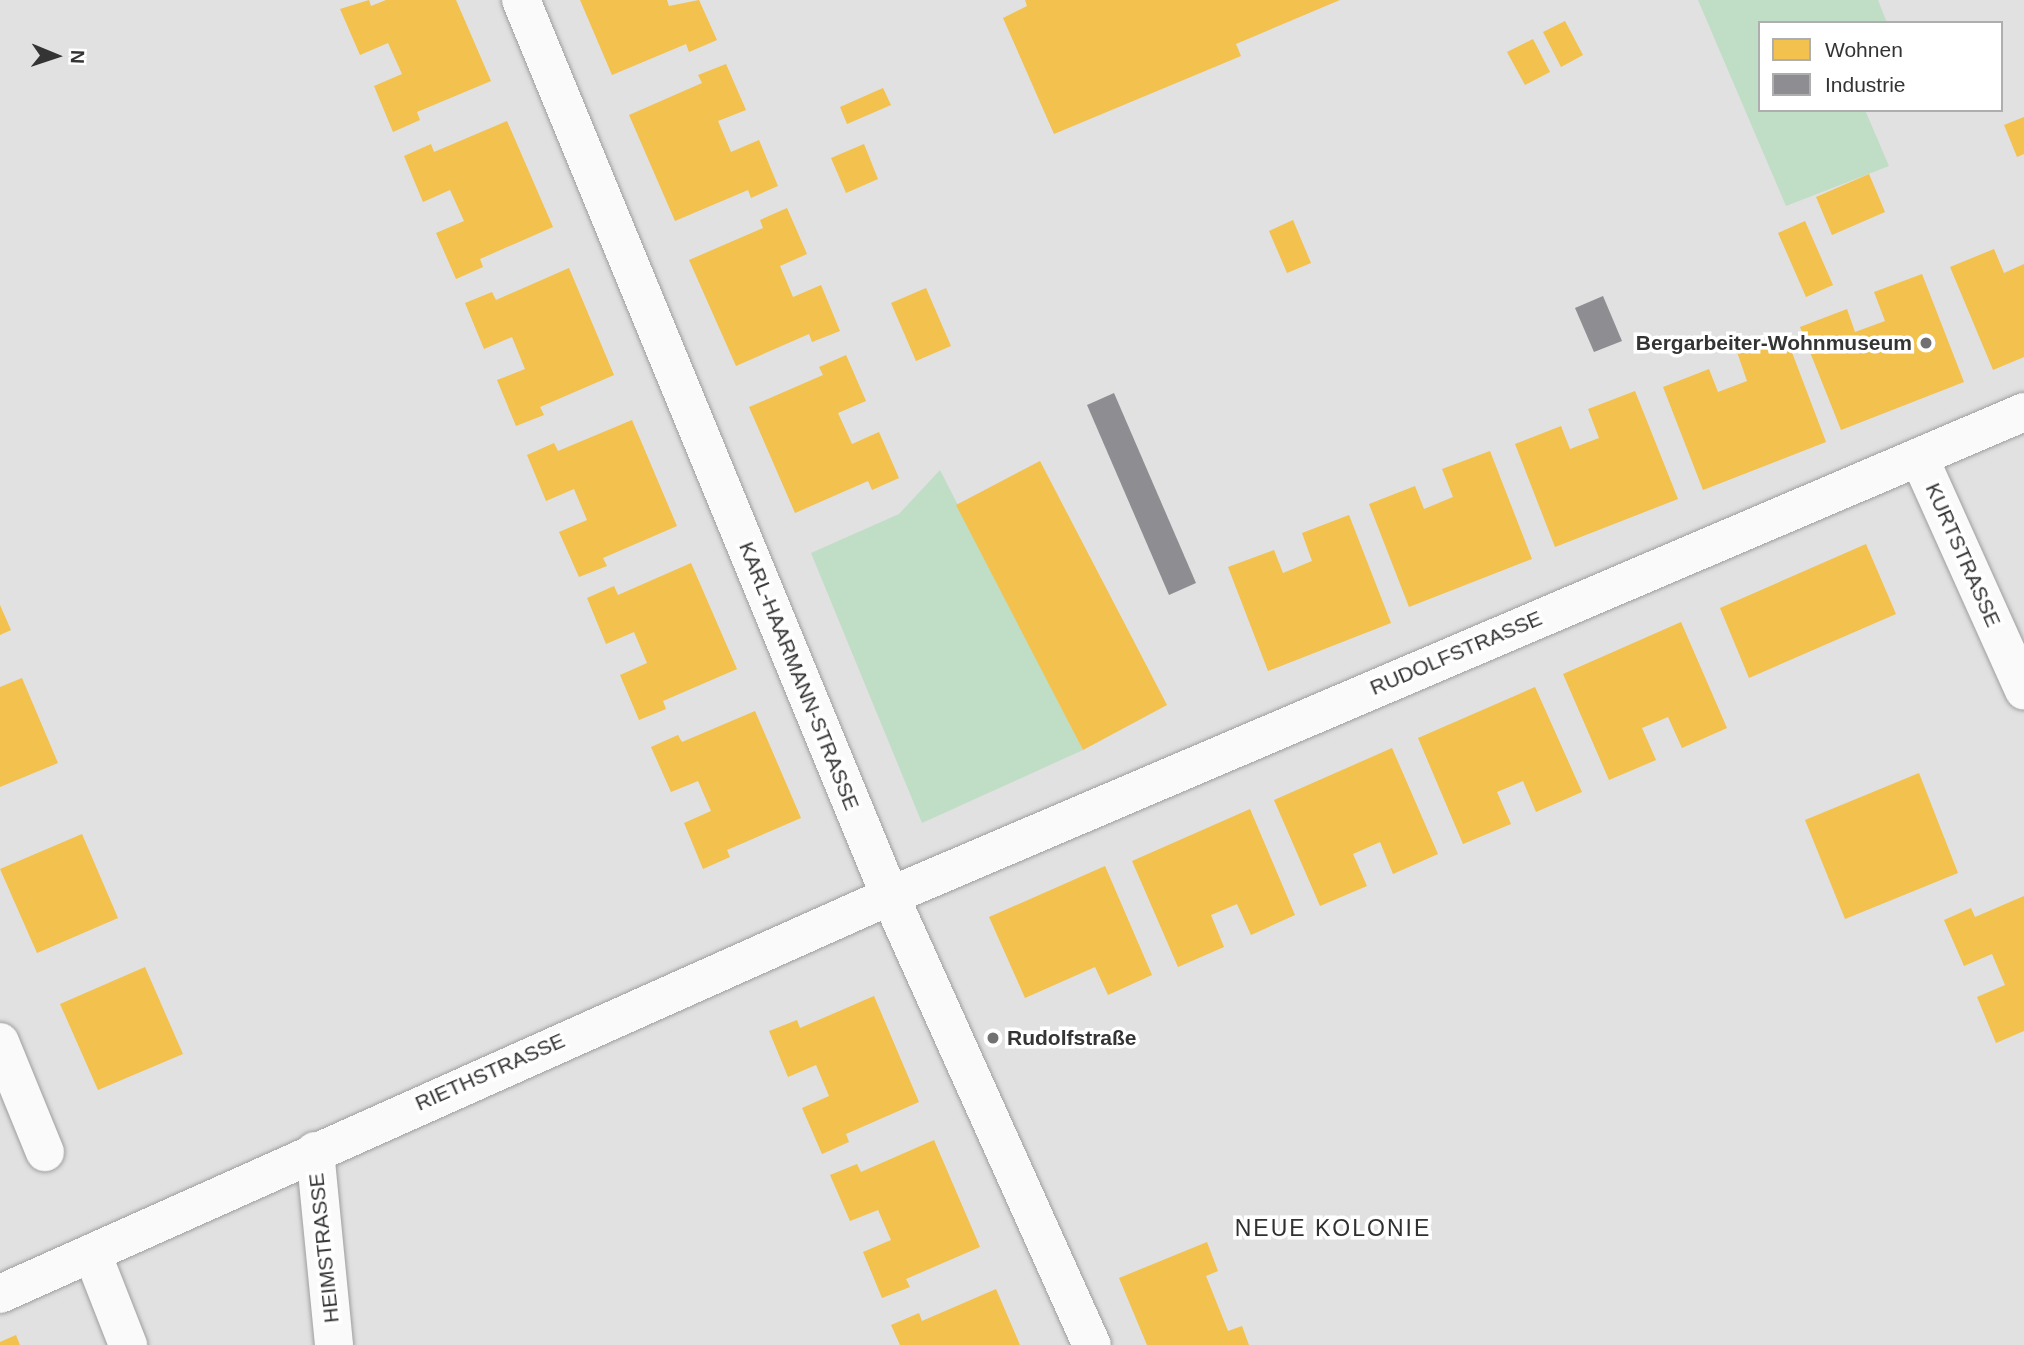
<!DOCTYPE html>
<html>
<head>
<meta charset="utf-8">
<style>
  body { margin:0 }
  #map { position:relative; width:2024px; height:1345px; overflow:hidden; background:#e0e1e0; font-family:Arial,sans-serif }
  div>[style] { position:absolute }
  .green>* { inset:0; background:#c0ddc6 }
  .homes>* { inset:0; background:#f2c14e }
  .industry>* { inset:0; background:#8d8d92 }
  .roads { filter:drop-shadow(0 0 2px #9e9e9e) drop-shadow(0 0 2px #9e9e9e) }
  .street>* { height:38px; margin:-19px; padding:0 19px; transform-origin:19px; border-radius:19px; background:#fafafa }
  .dots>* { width:19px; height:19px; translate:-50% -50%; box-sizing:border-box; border:4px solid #fff; border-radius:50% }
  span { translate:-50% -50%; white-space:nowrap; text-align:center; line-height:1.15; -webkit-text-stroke:7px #fff; paint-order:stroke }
  .poi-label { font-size:21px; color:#333433; font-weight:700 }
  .right { translate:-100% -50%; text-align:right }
  .left { translate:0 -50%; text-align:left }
  .street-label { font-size:21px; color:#333433 }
  .neighbourhood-label { font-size:23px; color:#2e312f; letter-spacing:2px }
  .legend { position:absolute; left:1758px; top:21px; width:245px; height:91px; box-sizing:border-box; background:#fff; border:2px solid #adaead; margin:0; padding:9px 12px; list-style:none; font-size:21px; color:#333433 }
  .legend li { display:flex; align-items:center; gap:14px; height:35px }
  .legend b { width:35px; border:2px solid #adaead }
  .north { position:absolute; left:21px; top:21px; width:70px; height:70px; -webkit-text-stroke:5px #fff; paint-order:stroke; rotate:92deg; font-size:19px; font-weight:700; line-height:28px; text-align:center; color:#333433 }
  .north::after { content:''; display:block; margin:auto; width:24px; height:32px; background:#333433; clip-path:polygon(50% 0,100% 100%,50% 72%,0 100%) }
</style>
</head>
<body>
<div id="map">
  <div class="green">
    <i style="clip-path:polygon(1698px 0,1878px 0,1887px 23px,1760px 23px,1760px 110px,1865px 110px,1889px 166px,1786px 206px)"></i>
    <i style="clip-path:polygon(940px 470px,1083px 750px,922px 823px,811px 553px,899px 514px)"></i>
  </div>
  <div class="homes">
    <i style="clip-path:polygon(369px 0,371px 6px,386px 0,456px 0,491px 81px,417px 112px,420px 120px,393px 132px,374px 86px,402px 74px,388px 43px,360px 55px,340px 9px)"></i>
    <i style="clip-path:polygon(580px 0,667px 0,669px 6px,699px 0,717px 40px,689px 52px,686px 44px,612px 75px)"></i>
    <i style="clip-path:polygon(1025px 0,1340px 0,1236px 44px,1241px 56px,1054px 134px,1003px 18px,1027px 6px)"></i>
    <i style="clip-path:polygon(1565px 21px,1583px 55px,1561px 67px,1543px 32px)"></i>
    <i style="clip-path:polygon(1533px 39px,1550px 72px,1525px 85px,1507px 52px)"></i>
    <i style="clip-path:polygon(726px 64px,746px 110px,718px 121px,731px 152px,759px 140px,778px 186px,751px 198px,748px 190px,675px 221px,629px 115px,702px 83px,698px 75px)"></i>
    <i style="clip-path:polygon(883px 88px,891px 105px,847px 124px,840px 107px)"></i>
    <i style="clip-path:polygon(2024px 117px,2024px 154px,2017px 157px,2004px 125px)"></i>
    <i style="clip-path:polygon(507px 121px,553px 227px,480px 259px,483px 267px,456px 279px,436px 233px,464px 221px,450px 190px,423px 202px,404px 156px,431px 144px,434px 152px)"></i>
    <i style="clip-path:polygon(864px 144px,878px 179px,846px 193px,831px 158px)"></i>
    <i style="clip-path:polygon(1869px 174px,1885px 212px,1832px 235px,1816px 197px)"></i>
    <i style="clip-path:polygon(787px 208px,807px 254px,780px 266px,793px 297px,821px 285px,840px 331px,812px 342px,809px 334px,736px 366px,689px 260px,763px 228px,760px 220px)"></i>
    <i style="clip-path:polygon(1293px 220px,1311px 263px,1287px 273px,1269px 231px)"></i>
    <i style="clip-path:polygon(1805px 221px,1833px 285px,1806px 297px,1778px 233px)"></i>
    <i style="clip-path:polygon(1994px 249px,2004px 273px,2024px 264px,2024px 357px,1993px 370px,1950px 267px)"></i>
    <i style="clip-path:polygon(569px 268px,614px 375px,540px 407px,544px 415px,516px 426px,497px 380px,525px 369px,512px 337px,484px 349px,465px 303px,492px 292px,496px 300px)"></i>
    <i style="clip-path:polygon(1922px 274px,1964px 382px,1841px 430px,1800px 327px,1847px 309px,1855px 332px,1885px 321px,1874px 292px)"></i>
    <i style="clip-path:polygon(926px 288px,951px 346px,916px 361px,891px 303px)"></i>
    <i style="clip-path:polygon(1785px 334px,1826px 442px,1703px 490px,1663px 387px,1709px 369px,1718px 392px,1747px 381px,1737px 352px)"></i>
    <i style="clip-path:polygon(846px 355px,866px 401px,838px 413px,852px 444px,879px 432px,899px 478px,872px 490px,868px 481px,795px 513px,749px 407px,823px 375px,819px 367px)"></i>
    <i style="clip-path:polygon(1635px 391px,1678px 499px,1555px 547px,1515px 444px,1561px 426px,1570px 449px,1599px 438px,1588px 409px)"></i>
    <i style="clip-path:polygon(632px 420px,677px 526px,603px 558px,607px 566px,579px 577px,559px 532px,587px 520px,574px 489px,546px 501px,527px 455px,554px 443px,558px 451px)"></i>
    <i style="clip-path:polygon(1490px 451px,1532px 559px,1409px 607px,1369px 504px,1415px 486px,1424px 509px,1453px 497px,1442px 469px)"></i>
    <i style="clip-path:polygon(1040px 461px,1167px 705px,1083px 750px,956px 505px)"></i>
    <i style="clip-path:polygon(1349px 515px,1391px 623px,1268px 671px,1228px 567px,1274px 550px,1283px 573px,1312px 561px,1302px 533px)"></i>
    <i style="clip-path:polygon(1866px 544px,1896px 614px,1749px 678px,1720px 608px)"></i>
    <i style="clip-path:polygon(691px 563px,737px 669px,663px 701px,666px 709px,639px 720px,620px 675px,647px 663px,634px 632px,606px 644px,587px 598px,614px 586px,618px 595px)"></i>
    <i style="clip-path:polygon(0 605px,11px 630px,0 635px)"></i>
    <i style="clip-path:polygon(1681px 622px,1727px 728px,1682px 748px,1668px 717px,1642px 728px,1656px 760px,1609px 780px,1563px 674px)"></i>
    <i style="clip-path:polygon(22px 678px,58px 763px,0 787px,0 687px)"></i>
    <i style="clip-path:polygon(1535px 687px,1582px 792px,1536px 812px,1523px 781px,1497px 792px,1511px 824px,1463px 844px,1418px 738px)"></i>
    <i style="clip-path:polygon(755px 711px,801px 818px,727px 850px,730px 857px,703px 869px,684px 823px,711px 811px,698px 781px,671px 792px,651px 747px,678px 735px,682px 742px)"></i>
    <i style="clip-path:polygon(1392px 748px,1438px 854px,1393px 874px,1380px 842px,1353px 854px,1367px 886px,1320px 906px,1274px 800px)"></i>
    <i style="clip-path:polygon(1919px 773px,1958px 873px,1845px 919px,1805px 820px)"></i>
    <i style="clip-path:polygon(1250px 809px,1295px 915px,1251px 935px,1237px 904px,1211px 915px,1224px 947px,1178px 967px,1132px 861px)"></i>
    <i style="clip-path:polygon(82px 834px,118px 918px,37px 953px,0 869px)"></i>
    <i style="clip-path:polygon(1105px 866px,1152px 975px,1108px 995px,1095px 967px,1025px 998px,989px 917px)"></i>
    <i style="clip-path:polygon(2024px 896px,2024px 1031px,1996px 1043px,1977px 997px,2005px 985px,1992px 954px,1964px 966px,1944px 920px,1971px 908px,1975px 917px)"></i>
    <i style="clip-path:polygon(145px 967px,183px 1054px,98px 1090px,60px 1004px)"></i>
    <i style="clip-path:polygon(874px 996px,919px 1102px,846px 1134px,849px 1142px,822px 1154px,802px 1108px,829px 1096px,816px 1065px,788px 1077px,769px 1031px,797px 1020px,800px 1028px)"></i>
    <i style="clip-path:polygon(934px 1140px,980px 1247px,906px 1279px,910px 1287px,882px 1298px,863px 1252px,891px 1240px,878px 1210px,850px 1221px,830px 1175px,857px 1164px,861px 1172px)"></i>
    <i style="clip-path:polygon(1207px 1242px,1218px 1271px,1206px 1276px,1228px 1331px,1242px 1326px,1249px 1345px,1147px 1345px,1119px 1278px)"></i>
    <i style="clip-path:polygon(996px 1289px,1020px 1345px,900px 1345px,891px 1325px,919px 1313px,922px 1321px)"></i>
    <i style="clip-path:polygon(16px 1335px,20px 1345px,0 1345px,0 1342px)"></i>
  </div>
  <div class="industry">
    <i style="clip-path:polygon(1603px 296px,1622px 341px,1594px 352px,1575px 308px)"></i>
    <i style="clip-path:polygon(1114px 393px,1196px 583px,1169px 595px,1087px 405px)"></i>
  </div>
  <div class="roads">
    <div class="street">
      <i style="left:521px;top:0;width:969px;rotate:67.62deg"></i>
      <i style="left:890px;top:896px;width:492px;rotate:65.8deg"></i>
      <i style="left:1919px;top:457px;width:256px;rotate:65.8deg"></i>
      <i style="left:0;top:1042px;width:119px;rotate:67.8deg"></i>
      <i style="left:315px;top:1151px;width:195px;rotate:84.4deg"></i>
      <i style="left:92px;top:1253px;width:99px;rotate:68.6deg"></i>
      <i style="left:0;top:1294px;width:975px;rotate:-24.09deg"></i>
      <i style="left:890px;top:896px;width:1233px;rotate:-23.11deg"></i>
    </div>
  </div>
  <div class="dots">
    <i style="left:1926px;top:343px;background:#707170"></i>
    <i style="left:993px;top:1038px;background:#707170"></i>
  </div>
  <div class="poi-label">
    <span class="right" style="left:1912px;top:343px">Bergarbeiter-Wohnmuseum</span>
    <span class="left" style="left:1007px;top:1038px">Rudolfstraße</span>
  </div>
  <div class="street-label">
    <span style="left:1963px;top:555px;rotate:66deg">KURTSTRASSE</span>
    <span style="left:1456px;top:653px;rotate:-23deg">RUDOLFSTRASSE</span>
    <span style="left:799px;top:676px;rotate:68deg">KARL-HAARMANN-STRASSE</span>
    <span style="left:490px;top:1072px;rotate:-24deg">RIETHSTRASSE</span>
    <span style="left:324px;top:1248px;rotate:-96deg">HEIMSTRASSE</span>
  </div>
  <div class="neighbourhood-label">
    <span style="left:1333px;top:1228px">NEUE KOLONIE</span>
  </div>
  <ul class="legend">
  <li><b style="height:19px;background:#f2c14e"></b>Wohnen</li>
  <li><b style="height:19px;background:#8d8d92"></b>Industrie</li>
  </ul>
  <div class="north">N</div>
</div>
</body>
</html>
